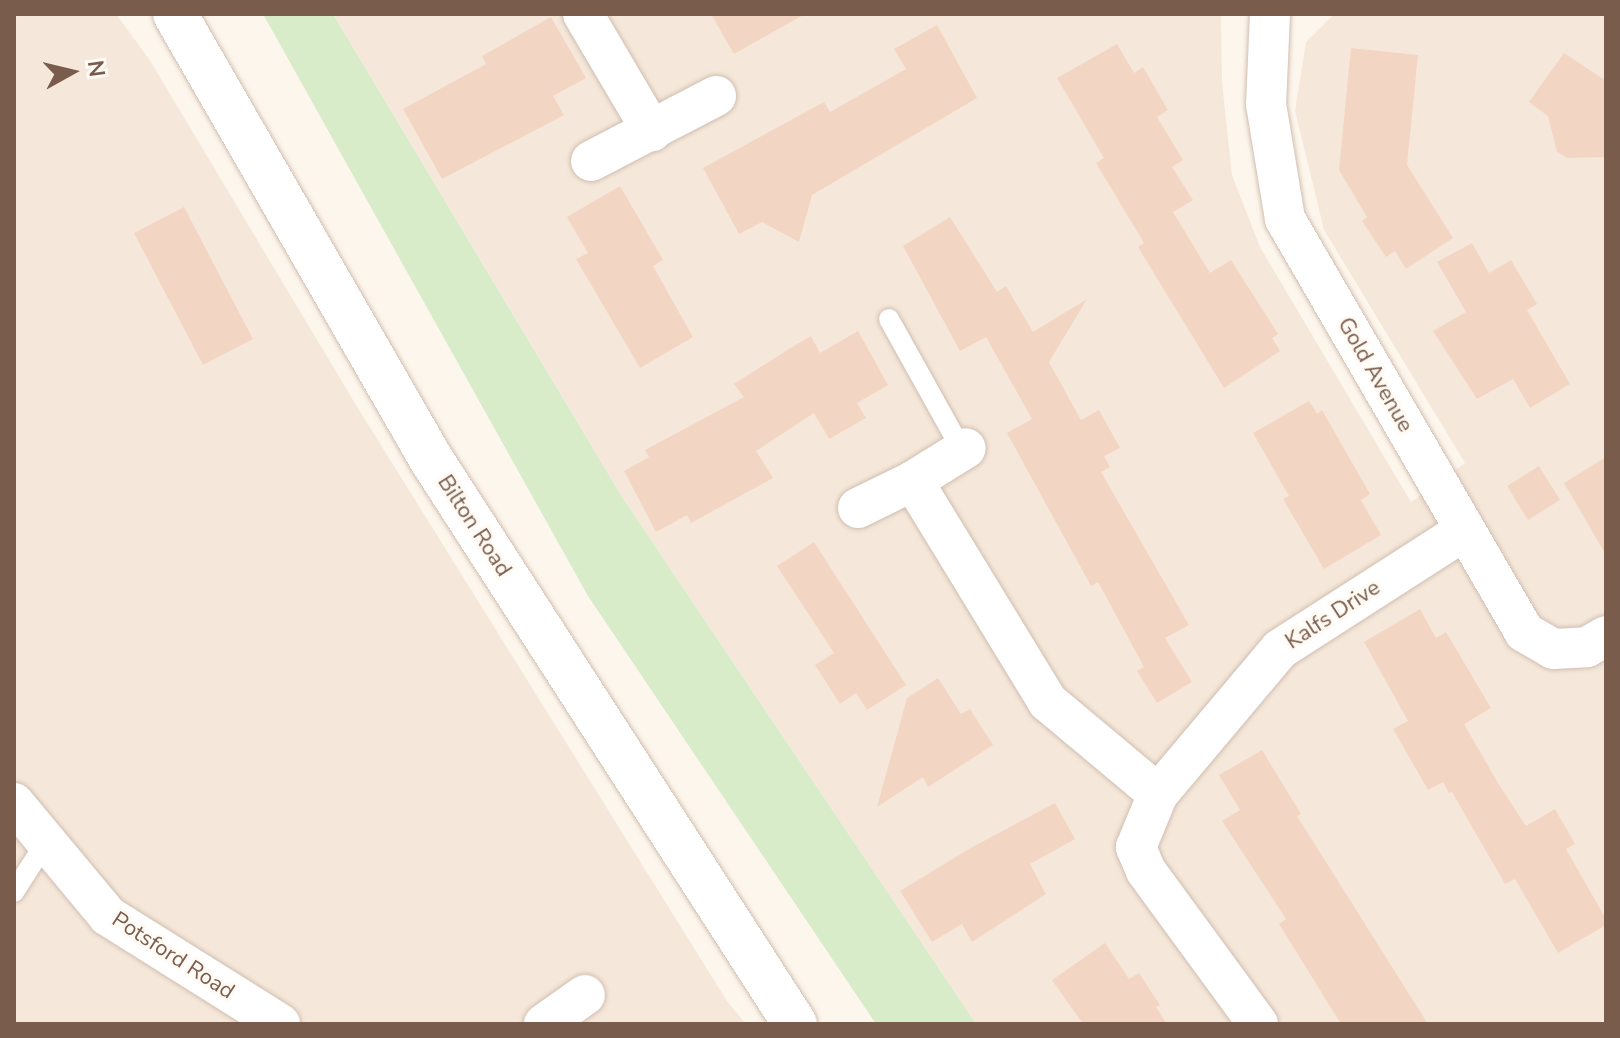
<!DOCTYPE html>
<html>
<head>
<meta charset="utf-8">
<style>
  body { margin:0 }
  #map { position:relative; width:1620px; height:1038px; overflow:hidden; background:#fdf6ec; font-family:"Nunito Sans",sans-serif }
  div>[style] { position:absolute }
  .residential>* { inset:0; background:#f5e8da }
  .green>* { inset:0; background:#d8ecc9 }
  .building>* { inset:0; background:#f3d5c3 }
  .roads { filter:drop-shadow(0 0 2px #d1beb0) drop-shadow(0 0 2px #d1beb0) }
  .service>* { height:20px; margin:-10px; padding:0 10px; transform-origin:10px; border-radius:10px; background:#fff }
  .minor>* { height:40px; margin:-20px; padding:0 20px; transform-origin:20px; border-radius:20px; background:#fff }
  .secondary>* { height:44px; margin:-22px; padding:0 22px; transform-origin:22px; border-radius:22px; background:#fff }
  span { translate:-50% -50%; white-space:nowrap; text-align:center; line-height:1.15; -webkit-text-stroke:6px #fffaf3; paint-order:stroke }
  .street-label { font-size:22px; color:#7a5c4d }
  .frame { position:absolute; inset:0; border:16px solid #7a5c4d; pointer-events:none }
  .north { position:absolute; left:32px; top:32px; width:80px; height:80px; -webkit-text-stroke:6px #fffaf3; paint-order:stroke; rotate:82deg; font-size:22px; font-weight:700; line-height:32px; text-align:center; color:#7a5c4d }
  .north::after { content:''; display:block; margin:auto; width:28px; height:36px; background:#7a5c4d; clip-path:polygon(50% 0,100% 100%,50% 72%,0 100%) }
</style>
</head>
<body>
<div id="map">
  <div class="residential">
    <i style="clip-path:polygon(14px 14px,116px 14px,149px 59px,356px 405px,727px 1001px,746px 1024px,14px 1024px)"></i>
    <i style="clip-path:polygon(333px 14px,1221px 14px,1222px 82px,1232px 175px,1260px 247px,1411px 502px,1465px 463px,1324px 230px,1295px 111px,1306px 42px,1334px 14px,1606px 14px,1606px 1024px,976px 1024px,622px 497px)"></i>
  </div>
  <div class="green">
    <i style="clip-path:polygon(263px 14px,333px 14px,622px 497px,976px 1024px,876px 1024px,588px 596px)"></i>
  </div>
  <div class="building">
    <i style="clip-path:polygon(711px 14px,805px 14px,734px 54px)"></i>
    <i style="clip-path:polygon(551px 17px,586px 78px,553px 96px,564px 115px,442px 179px,403px 109px,486px 64px,482px 56px)"></i>
    <i style="clip-path:polygon(937px 25px,977px 98px,812px 195px,799px 242px,762px 222px,739px 234px,703px 168px,824px 102px,830px 112px,906px 69px,894px 49px)"></i>
    <i style="clip-path:polygon(1117px 44px,1134px 73px,1143px 67px,1168px 110px,1157px 117px,1183px 160px,1172px 167px,1193px 200px,1173px 212px,1210px 273px,1231px 260px,1278px 334px,1272px 338px,1280px 351px,1224px 388px,1138px 247px,1144px 243px,1096px 163px,1104px 158px,1057px 78px)"></i>
    <i style="clip-path:polygon(1351px 48px,1418px 55px,1407px 165px,1453px 238px,1406px 269px,1395px 251px,1386px 257px,1362px 221px,1367px 217px,1339px 170px)"></i>
    <i style="clip-path:polygon(1564px 53px,1606px 81px,1606px 157px,1567px 158px,1557px 152px,1548px 116px,1529px 102px)"></i>
    <i style="clip-path:polygon(620px 186px,663px 260px,653px 266px,693px 337px,640px 368px,576px 259px,588px 253px,567px 217px)"></i>
    <i style="clip-path:polygon(184px 207px,253px 339px,203px 365px,134px 233px)"></i>
    <i style="clip-path:polygon(950px 217px,997px 292px,1006px 286px,1033px 332px,1087px 299px,1049px 362px,1081px 420px,1099px 410px,1120px 448px,1104px 456px,1110px 467px,1101px 472px,1189px 625px,1165px 638px,1192px 682px,1157px 703px,1137px 671px,1144px 667px,1098px 582px,1091px 586px,1007px 433px,1032px 419px,986px 337px,960px 351px,903px 246px)"></i>
    <i style="clip-path:polygon(1472px 243px,1489px 273px,1511px 260px,1537px 304px,1527px 310px,1570px 384px,1530px 408px,1513px 379px,1477px 399px,1433px 331px,1466px 312px,1437px 262px)"></i>
    <i style="clip-path:polygon(858px 331px,888px 385px,857px 403px,866px 418px,829px 439px,814px 413px,756px 451px,773px 478px,691px 523px,687px 515px,656px 532px,624px 471px,649px 457px,645px 450px,744px 397px,734px 384px,792px 347px,811px 336px,820px 353px)"></i>
    <i style="clip-path:polygon(1309px 401px,1317px 414px,1322px 410px,1370px 494px,1361px 500px,1381px 535px,1324px 569px,1283px 499px,1289px 496px,1253px 433px)"></i>
    <i style="clip-path:polygon(1606px 457px,1606px 555px,1564px 483px)"></i>
    <i style="clip-path:polygon(1539px 466px,1560px 500px,1528px 520px,1507px 486px)"></i>
    <i style="clip-path:polygon(814px 542px,906px 685px,867px 710px,856px 693px,840px 704px,815px 665px,834px 653px,777px 566px)"></i>
    <i style="clip-path:polygon(1420px 609px,1436px 638px,1446px 632px,1491px 708px,1464px 724px,1498px 783px,1526px 826px,1555px 809px,1575px 844px,1566px 849px,1606px 919px,1606px 925px,1558px 953px,1515px 879px,1505px 884px,1452px 792px,1449px 793px,1443px 782px,1428px 790px,1393px 729px,1408px 721px,1364px 642px)"></i>
    <i style="clip-path:polygon(938px 678px,961px 714px,970px 709px,993px 745px,928px 787px,923px 777px,877px 807px,907px 698px)"></i>
    <i style="clip-path:polygon(1262px 750px,1301px 814px,1297px 816px,1428px 1024px,1341px 1024px,1279px 924px,1286px 919px,1222px 821px,1240px 810px,1219px 775px)"></i>
    <i style="clip-path:polygon(1055px 803px,1075px 839px,1030px 864px,1046px 894px,972px 942px,962px 924px,932px 942px,900px 891px,967px 850px)"></i>
    <i style="clip-path:polygon(1105px 943px,1129px 979px,1139px 973px,1160px 1005px,1156px 1007px,1167px 1024px,1083px 1024px,1052px 980px)"></i>
  </div>
  <div class="roads">
    <div class="service">
      <i style="left:889px;top:319px;width:150px;rotate:60.9deg"></i>
      <i style="left:14px;top:892px;width:59px;rotate:-57.4deg"></i>
    </div>
    <div class="minor">
      <i style="left:583px;top:14px;width:136px;rotate:59.5deg"></i>
      <i style="left:1270px;top:14px;width:90px;rotate:92.5deg"></i>
      <i style="left:1266px;top:104px;width:117px;rotate:80.6deg"></i>
      <i style="left:1285px;top:219px;width:477px;rotate:59.9deg"></i>
      <i style="left:1524px;top:632px;width:34px;rotate:30deg"></i>
      <i style="left:1553px;top:649px;width:34px;rotate:-3deg"></i>
      <i style="left:1587px;top:647px;width:22px;rotate:-30deg"></i>
      <i style="left:591px;top:161px;width:141px;rotate:-27.5deg"></i>
      <i style="left:913px;top:481px;width:259px;rotate:58.6deg"></i>
      <i style="left:1048px;top:702px;width:143px;rotate:39.9deg"></i>
      <i style="left:858px;top:508px;width:61px;rotate:-26.1deg"></i>
      <i style="left:913px;top:481px;width:62px;rotate:-31.9deg"></i>
      <i style="left:14px;top:803px;width:147px;rotate:50.2deg"></i>
      <i style="left:108px;top:916px;width:203px;rotate:32.1deg"></i>
      <i style="left:544px;top:1024px;width:50px;rotate:-35.3deg"></i>
      <i style="left:1258px;top:1024px;width:190px;rotate:-126.2deg"></i>
      <i style="left:1146px;top:871px;width:26px;rotate:-113deg"></i>
      <i style="left:1136px;top:847px;width:57px;rotate:-67.5deg"></i>
      <i style="left:1158px;top:794px;width:189px;rotate:-49.9deg"></i>
      <i style="left:1280px;top:649px;width:219px;rotate:-32.7deg"></i>
    </div>
    <div class="secondary">
      <i style="left:175px;top:14px;width:513px;rotate:60.09deg"></i>
      <i style="left:431px;top:459px;width:672px;rotate:57.21deg"></i>
    </div>
  </div>
  <div class="street-label">
    <span style="left:1375px;top:375px;rotate:60deg">Gold Avenue</span>
    <span style="left:474px;top:526px;rotate:57deg">Bilton Road</span>
    <span style="left:1333px;top:615px;rotate:-33deg">Kalfs Drive</span>
    <span style="left:173px;top:956px;rotate:33deg">Potsford Road</span>
  </div>
  <div class="frame"></div>
  <div class="north">N</div>
</div>
</body>
</html>
